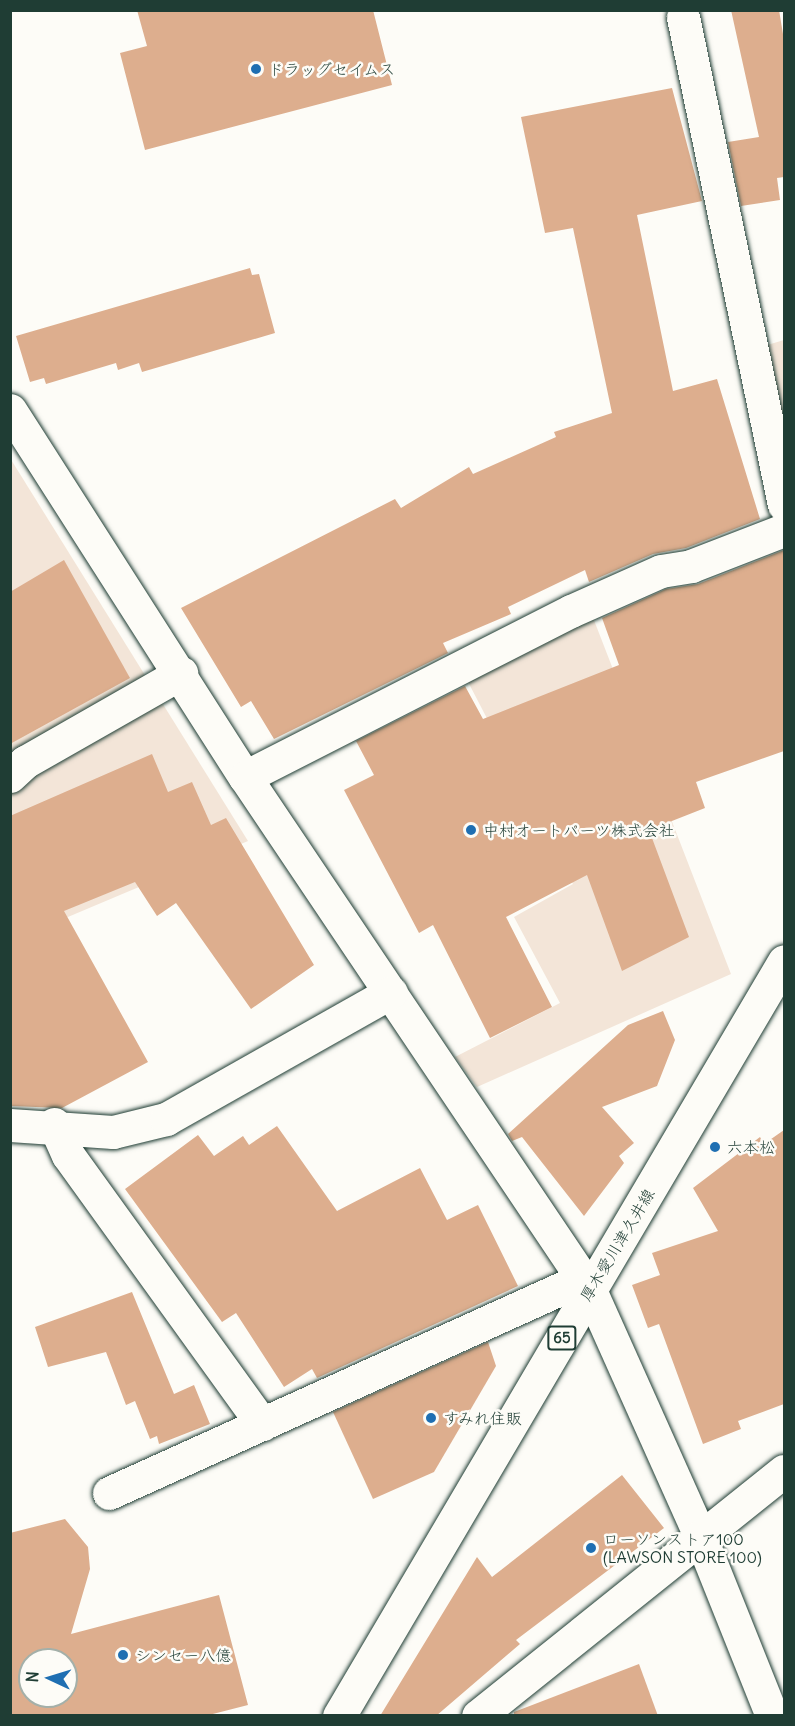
<!DOCTYPE html>
<html>
<head>
<meta charset="utf-8">
<style>
  body { margin:0 }
  #map { position:relative; width:795px; height:1726px; overflow:hidden; background:#fdfcf7; font-family:Delius,"Klee One",sans-serif }
  div>[style] { position:absolute }
  .built>* { inset:0; background:#f3e5d8 }
  .building>* { inset:0; background:#ddae8e }
  .roads { filter:drop-shadow(0 0 2px #1f3d34) drop-shadow(0 0 2px #1f3d34) }
  .minor>* { height:33px; margin:-16.5px; padding:0 16.5px; transform-origin:16.5px; border-radius:16.5px; background:#fdfcf7 }
  .major>* { height:33px; margin:-16.5px; padding:0 16.5px; transform-origin:16.5px; border-radius:16.5px; background:#fdfcf7 }
  .dots>* { width:16px; height:16px; translate:-50% -50%; box-sizing:border-box; border:3px solid #fdfcf7; border-radius:50% }
  span { translate:-50% -50%; white-space:nowrap; text-align:center; line-height:1.15; -webkit-text-stroke:5px #fdfcf7; paint-order:stroke }
  .shield-label span { padding:2px 4px; background:#fdfcf7; border:2px solid; border-radius:4px; -webkit-text-stroke-width:0 }
  .shield-label { font-size:15px; color:#1f3d34; font-weight:700 }
  .poi-label { font-size:16px; color:#1f3d34 }
  .left { translate:0 -50%; text-align:left }
  .street-label { font-size:16px; color:#1f3d34 }
  .frame { position:absolute; inset:0; border:12px solid #1f3d34; pointer-events:none }
  .north { position:absolute; left:18px; top:1648px; width:60px; height:60px; box-sizing:border-box; background:#fdfcf7; border:2px solid #a4b0a9; border-radius:50%; rotate:274deg; font-size:16px; font-weight:700; line-height:24px; text-align:center; color:#1f3d34 }
  .north::after { content:''; display:block; margin:auto; width:21px; height:27px; background:#1f6fb2; clip-path:polygon(50% 0,100% 100%,50% 72%,0 100%) }
</style>
</head>
<body>
<div id="map">
  <div class="built">
    <i style="clip-path:polygon(784px 340px,784px 440px,764px 346px)"></i>
    <i style="clip-path:polygon(10px 458px,248px 841px,11px 941px,10px 941px)"></i>
    <i style="clip-path:polygon(592px 615px,731px 974px,477px 1087px,455px 1057px,560px 1003px,514px 917px,573px 884px,466px 678px)"></i>
  </div>
  <div class="building">
    <i style="clip-path:polygon(137px 10px,373px 10px,392px 85px,145px 150px,120px 53px,147px 46px)"></i>
    <i style="clip-path:polygon(731px 10px,779px 10px,784px 40px,784px 177px,777px 178px,780px 200px,741px 206px,728px 142px,759px 137px)"></i>
    <i style="clip-path:polygon(672px 88px,702px 201px,637px 215px,673px 391px,717px 379px,760px 519px,686px 548px,653px 554px,589px 582px,585px 570px,508px 607px,511px 614px,443px 643px,448px 653px,274px 739px,251px 701px,241px 707px,181px 608px,395px 499px,401px 508px,469px 467px,473px 474px,556px 437px,554px 432px,612px 413px,573px 228px,545px 233px,521px 117px)"></i>
    <i style="clip-path:polygon(250px 268px,252px 275px,259px 274px,275px 333px,142px 372px,139px 363px,118px 370px,116px 363px,46px 384px,44px 378px,30px 382px,16px 336px)"></i>
    <i style="clip-path:polygon(784px 550px,784px 751px,696px 782px,705px 808px,649px 830px,689px 937px,622px 971px,587px 875px,506px 917px,552px 1007px,490px 1038px,433px 925px,419px 933px,344px 790px,374px 775px,356px 741px,465px 686px,483px 719px,619px 665px,602px 618px,666px 589px,698px 584px)"></i>
    <i style="clip-path:polygon(64px 560px,130px 678px,10px 744px,10px 592px)"></i>
    <i style="clip-path:polygon(152px 754px,168px 792px,192px 782px,211px 825px,226px 818px,314px 965px,251px 1009px,176px 903px,157px 916px,135px 882px,64px 911px,148px 1062px,62px 1108px,10px 1106px,10px 816px)"></i>
    <i style="clip-path:polygon(663px 1011px,675px 1040px,657px 1086px,602px 1107px,634px 1143px,619px 1156px,624px 1163px,584px 1216px,522px 1137px,512px 1141px,508px 1134px,628px 1025px)"></i>
    <i style="clip-path:polygon(277px 1126px,337px 1211px,420px 1168px,447px 1220px,478px 1205px,518px 1286px,317px 1378px,312px 1369px,284px 1387px,236px 1313px,222px 1322px,125px 1189px,198px 1135px,214px 1156px,243px 1136px,249px 1145px)"></i>
    <i style="clip-path:polygon(784px 1130px,784px 1404px,738px 1421px,741px 1429px,703px 1444px,659px 1324px,648px 1328px,632px 1285px,660px 1275px,652px 1253px,718px 1231px,693px 1188px,760px 1137px,764px 1144px)"></i>
    <i style="clip-path:polygon(132px 1292px,174px 1394px,194px 1385px,210px 1424px,159px 1444px,157px 1436px,150px 1439px,135px 1401px,126px 1405px,106px 1352px,48px 1367px,35px 1327px)"></i>
    <i style="clip-path:polygon(488px 1342px,496px 1366px,434px 1472px,373px 1499px,333px 1412px)"></i>
    <i style="clip-path:polygon(622px 1475px,664px 1528px,516px 1640px,520px 1644px,436px 1716px,380px 1716px,477px 1557px,492px 1577px)"></i>
    <i style="clip-path:polygon(evenodd,65px 1519px,88px 1547px,90px 1569px,71px 1634px,219px 1595px,248px 1705px,205px 1716px,10px 1716px,10px 1533px,65px 1519px,30px 1660px,66px 1660px,66px 1696px,30px 1696px,30px 1660px)"></i>
    <i style="clip-path:polygon(639px 1664px,658px 1716px,514px 1716px,514px 1712px)"></i>
  </div>
  <div class="roads">
    <div class="minor">
      <i style="left:683px;top:17px;width:498px;rotate:78.3deg"></i>
      <i style="left:10px;top:410px;width:436px;rotate:57.4deg"></i>
      <i style="left:245px;top:777px;width:618px;rotate:56.08deg"></i>
      <i style="left:590px;top:1290px;width:269px;rotate:65.9deg"></i>
      <i style="left:700px;top:1536px;width:194px;rotate:68.2deg"></i>
      <i style="left:10px;top:776px;width:21px;rotate:-43deg"></i>
      <i style="left:25px;top:762px;width:180px;rotate:-29.7deg"></i>
      <i style="left:245px;top:777px;width:366px;rotate:-27deg"></i>
      <i style="left:571px;top:611px;width:98px;rotate:-24deg"></i>
      <i style="left:661px;top:571px;width:30px;rotate:-9deg"></i>
      <i style="left:691px;top:566px;width:100px;rotate:-21.2deg"></i>
      <i style="left:54px;top:1124px;width:34px;rotate:66deg"></i>
      <i style="left:68px;top:1155px;width:332px;rotate:54.2deg"></i>
      <i style="left:10px;top:1125px;width:103px;rotate:3.9deg"></i>
      <i style="left:113px;top:1132px;width:55px;rotate:-13.8deg"></i>
      <i style="left:166px;top:1119px;width:258px;rotate:-29.4deg"></i>
      <i style="left:109px;top:1493px;width:519px;rotate:-24.34deg"></i>
      <i style="left:478px;top:1716px;width:392px;rotate:-38.7deg"></i>
    </div>
    <div class="major">
      <i style="left:339px;top:1716px;width:876px;rotate:-59.48deg"></i>
    </div>
  </div>
  <div class="dots">
    <i style="left:256px;top:69px;background:#1f6fb2"></i>
    <i style="left:471px;top:830px;background:#1f6fb2"></i>
    <i style="left:715px;top:1147px;background:#1f6fb2"></i>
    <i style="left:431px;top:1418px;background:#1f6fb2"></i>
    <i style="left:591px;top:1548px;background:#1f6fb2"></i>
    <i style="left:123px;top:1655px;background:#1f6fb2"></i>
  </div>
  <div class="shield-label">
    <span style="left:562px;top:1338px">65</span>
  </div>
  <div class="poi-label">
    <span class="left" style="left:268px;top:69px">ドラッグセイムス</span>
    <span class="left" style="left:483px;top:830px">中村オートパーツ株式会社</span>
    <span class="left" style="left:727px;top:1147px">六本松</span>
    <span class="left" style="left:443px;top:1418px">すみれ住販</span>
    <span class="left" style="left:603px;top:1548px">ローソンストア100<br>(LAWSON STORE 100)</span>
    <span class="left" style="left:135px;top:1655px">シンセー八億</span>
  </div>
  <div class="street-label">
    <span style="left:617px;top:1245px;rotate:-59deg">厚木愛川津久井線</span>
  </div>
  <div class="frame"></div>
  <div class="north">N</div>
</div>
</body>
</html>
